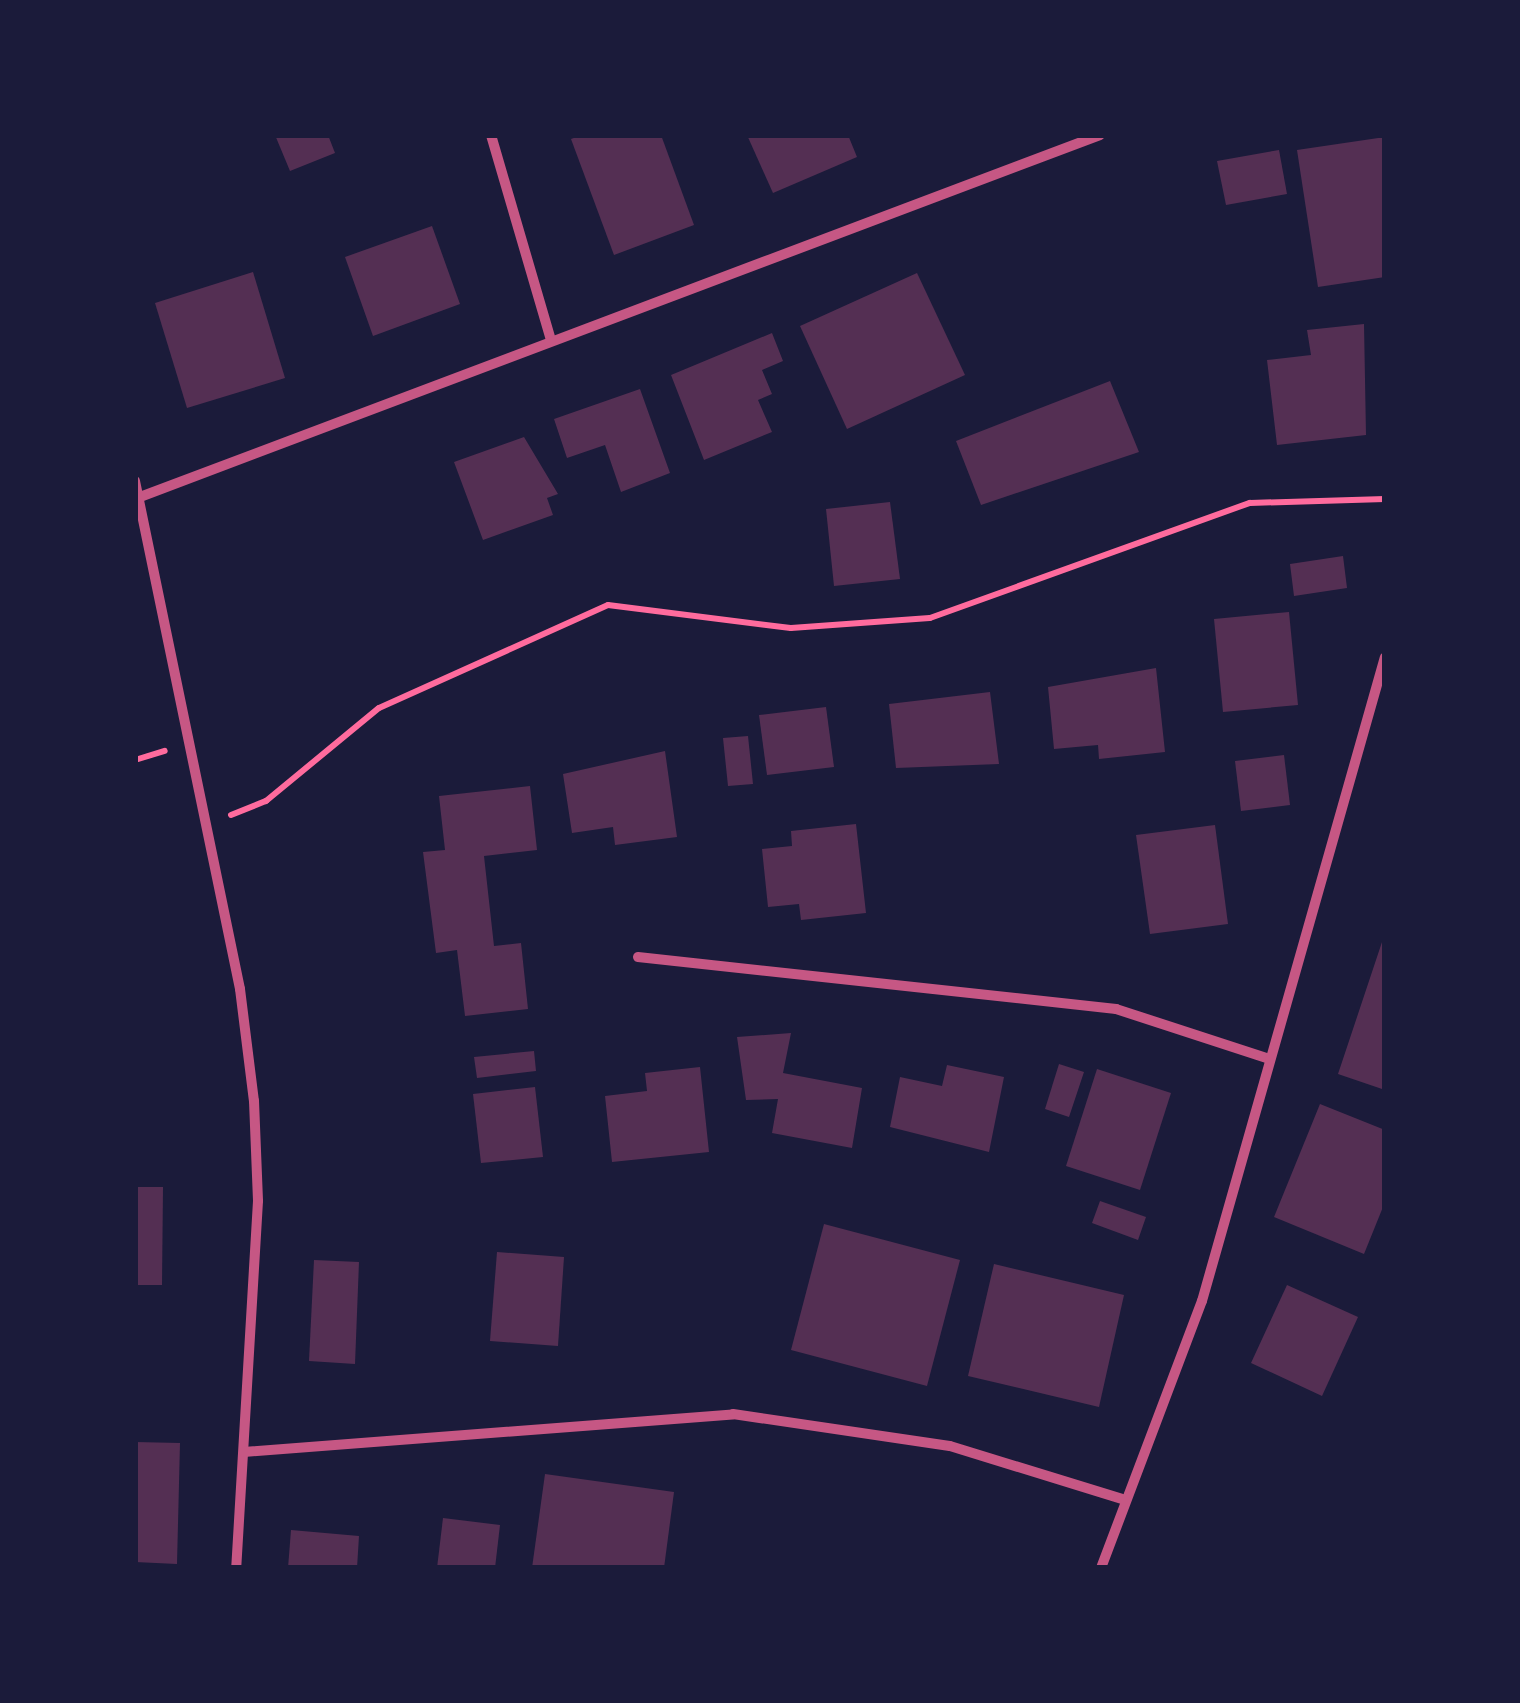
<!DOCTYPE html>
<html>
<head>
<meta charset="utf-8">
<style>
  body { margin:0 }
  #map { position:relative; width:1520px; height:1703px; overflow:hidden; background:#1b1b3a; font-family:Quicksand,sans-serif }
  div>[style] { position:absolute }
  .building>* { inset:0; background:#542f53 }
  .path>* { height:6px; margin:-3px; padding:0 3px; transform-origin:3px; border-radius:3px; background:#ff6b9d }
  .minor>* { height:10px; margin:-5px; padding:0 5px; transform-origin:5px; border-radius:5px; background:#c65784 }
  span { translate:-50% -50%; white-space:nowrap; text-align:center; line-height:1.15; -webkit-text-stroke:10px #1b1b3a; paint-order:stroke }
  .frame { position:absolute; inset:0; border:138px solid #1b1b3a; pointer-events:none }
</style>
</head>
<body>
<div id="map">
  <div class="building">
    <i style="clip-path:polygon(275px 135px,328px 135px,335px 153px,290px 171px)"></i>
    <i style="clip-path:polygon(582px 135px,661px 135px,694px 225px,614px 255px,571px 139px)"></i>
    <i style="clip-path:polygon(747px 135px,848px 135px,857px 157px,773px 193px)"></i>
    <i style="clip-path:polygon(1385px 137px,1385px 277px,1318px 287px,1297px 150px)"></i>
    <i style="clip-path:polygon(1279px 150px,1287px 194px,1226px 205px,1217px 161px)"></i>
    <i style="clip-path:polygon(432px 226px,460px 304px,373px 336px,345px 257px)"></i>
    <i style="clip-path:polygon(253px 272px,285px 378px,187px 408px,155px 303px)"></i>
    <i style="clip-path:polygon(917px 273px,965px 375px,847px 429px,800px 326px)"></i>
    <i style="clip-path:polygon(1364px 324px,1366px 435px,1277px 445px,1267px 360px,1311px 355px,1307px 330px)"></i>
    <i style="clip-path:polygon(772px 333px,783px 361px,762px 370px,772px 394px,758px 400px,772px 432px,704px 460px,671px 375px)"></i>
    <i style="clip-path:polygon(1110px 381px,1139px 452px,981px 505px,956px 441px)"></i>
    <i style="clip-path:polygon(640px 389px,670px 473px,621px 492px,605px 445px,567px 458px,554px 419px)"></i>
    <i style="clip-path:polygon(524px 437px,558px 494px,547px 498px,553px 515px,483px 540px,454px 462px)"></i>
    <i style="clip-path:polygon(890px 502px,900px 579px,834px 586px,826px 509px)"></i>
    <i style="clip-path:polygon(1343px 556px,1347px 588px,1294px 596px,1290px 564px)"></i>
    <i style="clip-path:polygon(1289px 612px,1298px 705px,1223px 712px,1214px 619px)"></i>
    <i style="clip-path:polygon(1156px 668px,1165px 752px,1099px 759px,1098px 745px,1054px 749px,1048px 687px)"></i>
    <i style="clip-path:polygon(990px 692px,999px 764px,896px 768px,889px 704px)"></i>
    <i style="clip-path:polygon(826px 707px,834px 767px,767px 775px,759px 715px)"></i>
    <i style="clip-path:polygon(748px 736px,753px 784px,728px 786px,723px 738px)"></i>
    <i style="clip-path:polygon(665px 751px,677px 837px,615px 845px,613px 827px,572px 833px,563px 774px)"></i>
    <i style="clip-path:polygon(1284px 755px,1290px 805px,1241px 811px,1235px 761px)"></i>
    <i style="clip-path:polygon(530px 786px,537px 850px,484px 856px,494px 946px,521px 943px,528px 1009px,465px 1016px,457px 950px,436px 953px,423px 852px,445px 850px,439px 796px)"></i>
    <i style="clip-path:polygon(856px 824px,866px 913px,801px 920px,799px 904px,768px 907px,762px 849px,792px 846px,791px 831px)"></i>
    <i style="clip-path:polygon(1215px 825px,1228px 924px,1150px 934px,1136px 835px)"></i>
    <i style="clip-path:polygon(1385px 933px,1385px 1090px,1338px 1074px)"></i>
    <i style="clip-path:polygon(791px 1033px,783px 1073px,862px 1088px,852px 1148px,772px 1133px,778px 1099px,746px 1100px,737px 1037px)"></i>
    <i style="clip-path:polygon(534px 1051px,536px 1071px,477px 1078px,474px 1057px)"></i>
    <i style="clip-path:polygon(1059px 1064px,1084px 1072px,1069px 1117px,1045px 1109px)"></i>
    <i style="clip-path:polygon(947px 1065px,1004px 1077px,989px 1152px,890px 1127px,900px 1077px,942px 1086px)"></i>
    <i style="clip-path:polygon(700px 1067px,709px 1152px,612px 1162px,605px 1096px,647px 1091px,645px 1073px)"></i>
    <i style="clip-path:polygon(1097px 1069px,1171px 1093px,1140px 1190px,1066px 1166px)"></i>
    <i style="clip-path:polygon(535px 1087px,543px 1157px,481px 1163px,473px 1094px)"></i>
    <i style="clip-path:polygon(1320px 1104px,1385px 1130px,1385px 1202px,1364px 1254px,1274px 1217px)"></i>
    <i style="clip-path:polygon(135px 1187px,163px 1187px,162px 1285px,135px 1285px)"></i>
    <i style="clip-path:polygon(1100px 1201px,1146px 1217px,1138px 1240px,1092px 1223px)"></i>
    <i style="clip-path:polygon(824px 1224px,960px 1260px,927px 1386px,791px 1350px)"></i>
    <i style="clip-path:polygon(497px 1252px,564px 1257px,558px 1346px,490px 1341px)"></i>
    <i style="clip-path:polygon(314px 1260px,359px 1262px,355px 1364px,309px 1361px)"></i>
    <i style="clip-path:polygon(994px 1264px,1124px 1295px,1099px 1407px,968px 1376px)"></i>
    <i style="clip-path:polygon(1287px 1285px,1358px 1317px,1322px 1396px,1251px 1363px)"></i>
    <i style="clip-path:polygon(135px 1442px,180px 1443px,177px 1564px,135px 1562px)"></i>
    <i style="clip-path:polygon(545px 1474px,674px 1492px,664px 1568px,532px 1568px)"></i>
    <i style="clip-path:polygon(443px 1518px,500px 1525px,495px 1568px,437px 1568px)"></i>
    <i style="clip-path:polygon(291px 1530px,359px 1536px,357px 1568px,288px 1568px)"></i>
  </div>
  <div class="path">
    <i style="left:135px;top:760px;width:31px;rotate:-17deg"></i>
    <i style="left:231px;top:815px;width:38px;rotate:-22deg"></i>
    <i style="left:266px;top:801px;width:146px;rotate:-39.5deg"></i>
    <i style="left:379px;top:708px;width:251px;rotate:-24.2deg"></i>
    <i style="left:608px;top:605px;width:184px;rotate:7.2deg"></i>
    <i style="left:791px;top:628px;width:139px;rotate:-4.1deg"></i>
    <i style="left:930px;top:618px;width:340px;rotate:-19.8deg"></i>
    <i style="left:1250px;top:503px;width:135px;rotate:-1.7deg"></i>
  </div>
  <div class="minor">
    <i style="left:491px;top:135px;width:214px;rotate:73.7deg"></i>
    <i style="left:135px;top:481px;width:519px;rotate:78.32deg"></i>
    <i style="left:240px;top:989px;width:113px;rotate:82.9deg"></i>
    <i style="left:254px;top:1101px;width:100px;rotate:87.7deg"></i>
    <i style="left:258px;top:1201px;width:368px;rotate:93.4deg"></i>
    <i style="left:140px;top:497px;width:1026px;rotate:-20.66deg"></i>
    <i style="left:638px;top:957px;width:481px;rotate:6.2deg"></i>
    <i style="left:1116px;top:1009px;width:159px;rotate:18deg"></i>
    <i style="left:244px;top:1452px;width:490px;rotate:-4.4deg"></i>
    <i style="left:733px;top:1414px;width:219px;rotate:8.4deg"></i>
    <i style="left:950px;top:1446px;width:184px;rotate:17.1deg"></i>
    <i style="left:1101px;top:1568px;width:285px;rotate:-69.3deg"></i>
    <i style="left:1202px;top:1301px;width:669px;rotate:-74.14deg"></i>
  </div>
  <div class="frame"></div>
</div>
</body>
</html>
